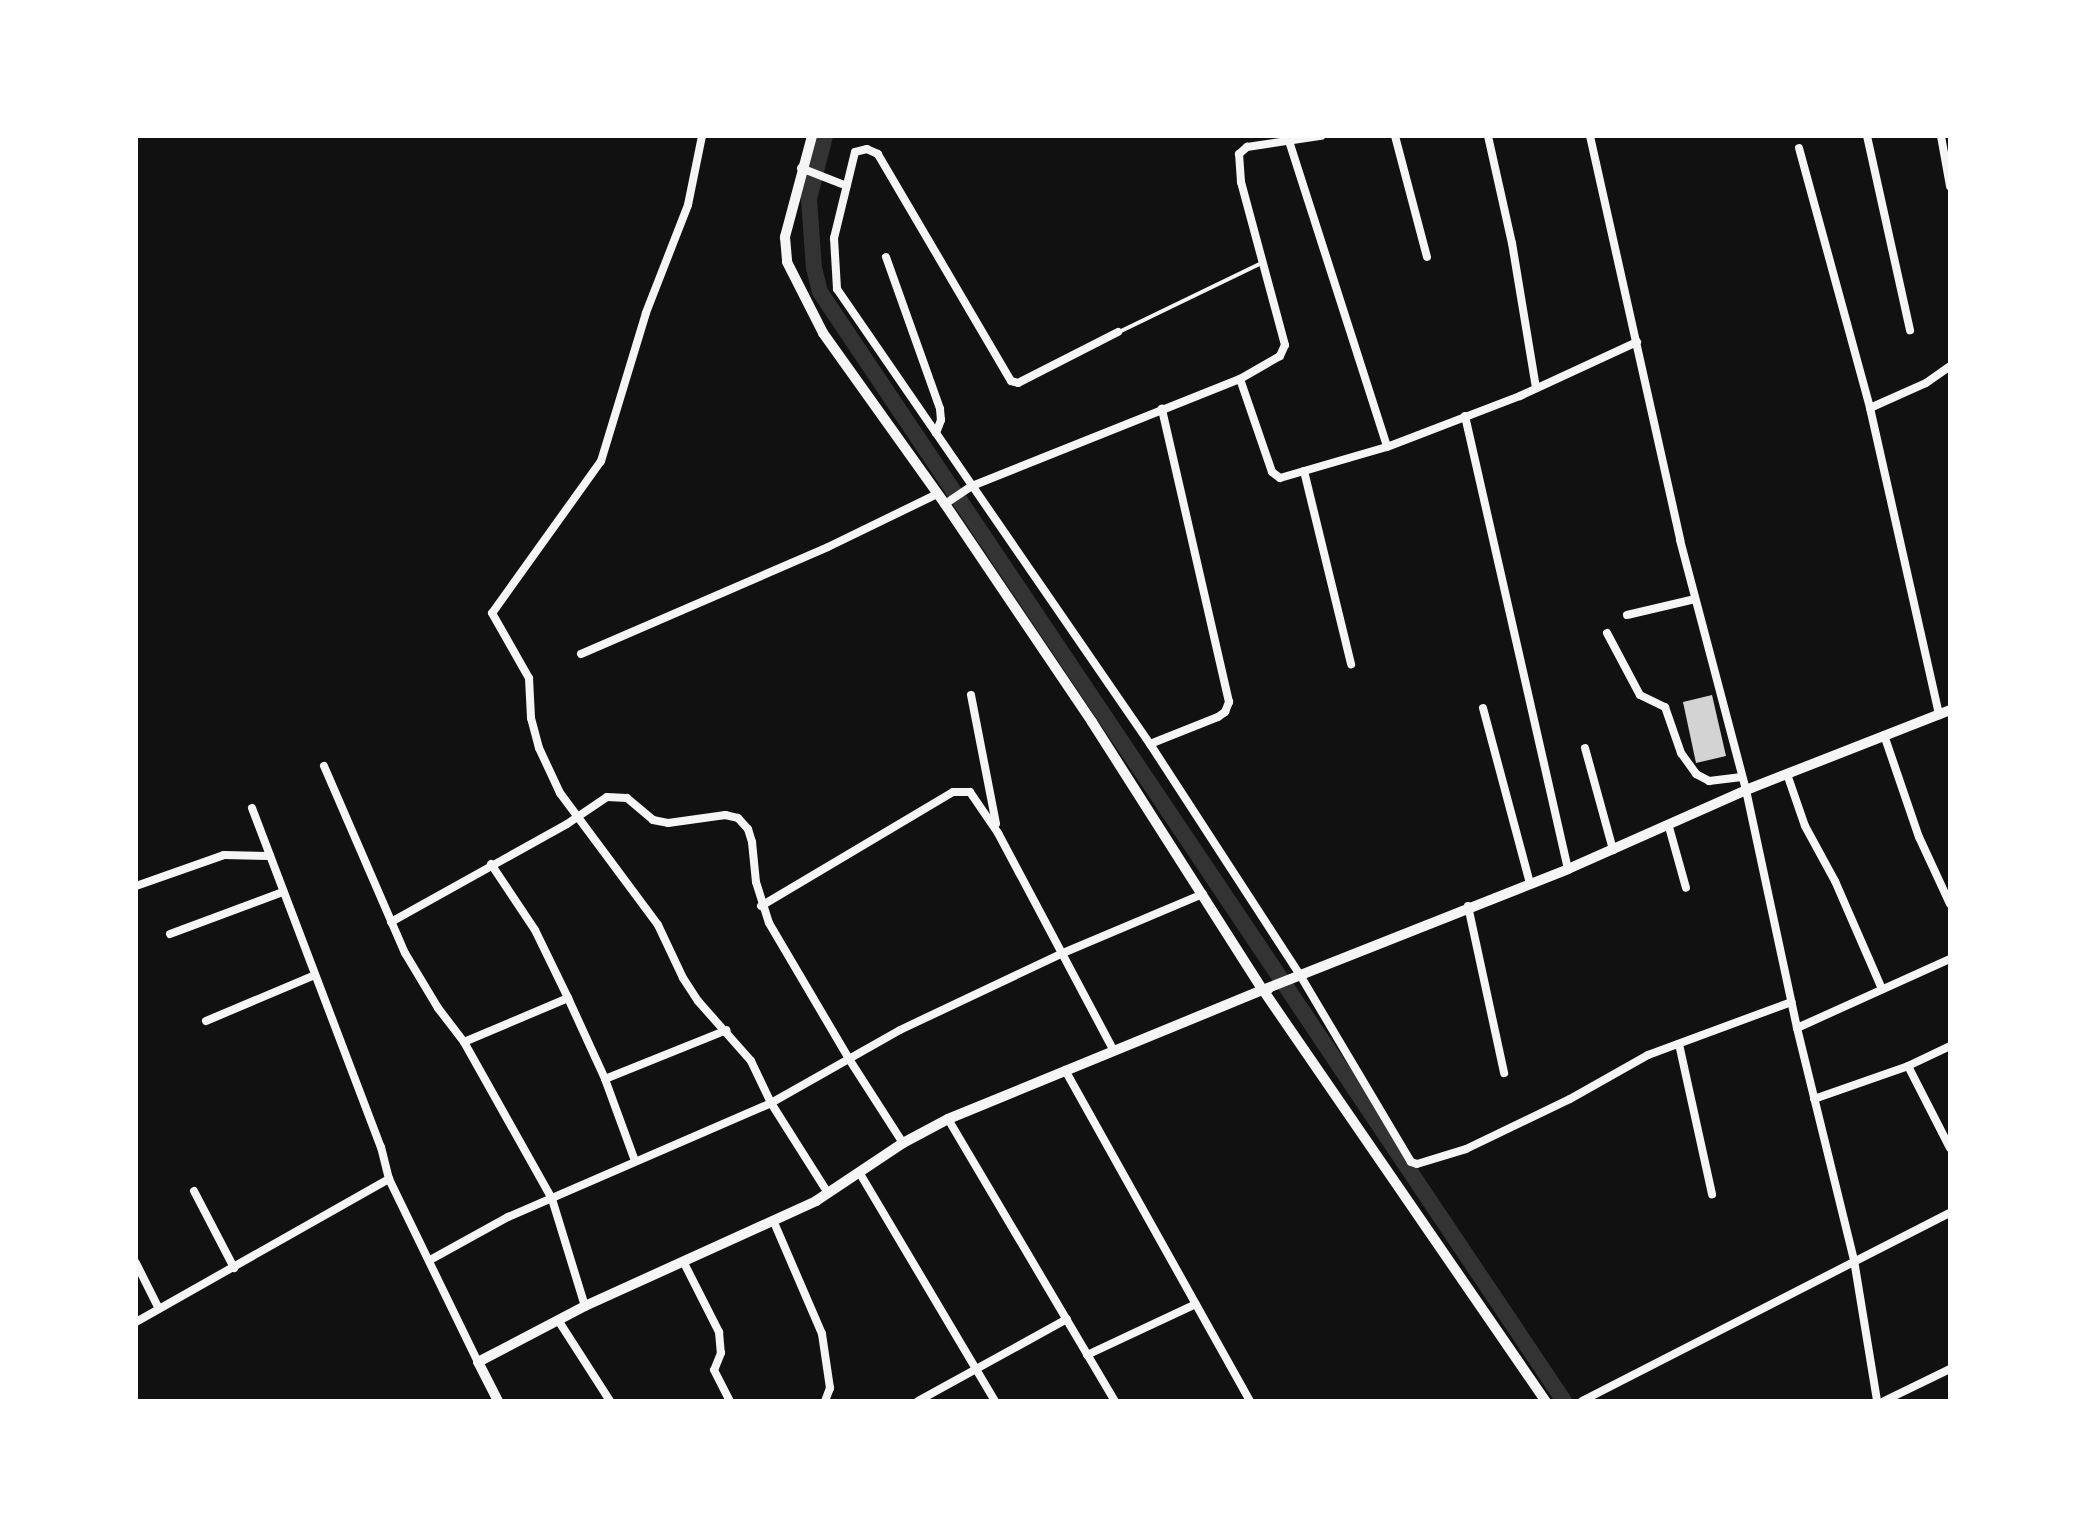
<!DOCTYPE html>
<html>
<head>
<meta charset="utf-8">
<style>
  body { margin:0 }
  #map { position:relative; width:2086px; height:1537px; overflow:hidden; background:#111; font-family:"Roboto Condensed",sans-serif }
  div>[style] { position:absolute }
  .canal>* { height:16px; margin:-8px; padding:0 8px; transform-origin:8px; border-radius:8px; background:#333 }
  .building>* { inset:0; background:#d3d3d3 }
  .service>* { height:4px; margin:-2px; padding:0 2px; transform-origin:2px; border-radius:2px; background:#f5f5f5 }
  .minor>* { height:8px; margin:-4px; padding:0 4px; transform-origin:4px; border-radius:4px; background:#f5f5f5 }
  .tertiary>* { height:10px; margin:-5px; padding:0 5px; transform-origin:5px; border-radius:5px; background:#f5f5f5 }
  .secondary>* { height:11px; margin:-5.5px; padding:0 5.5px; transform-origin:5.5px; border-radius:5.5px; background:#f5f5f5 }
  span { translate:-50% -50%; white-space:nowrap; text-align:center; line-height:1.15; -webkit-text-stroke:7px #fff; paint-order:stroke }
  .frame { position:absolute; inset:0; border:138px solid #fff; pointer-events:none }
</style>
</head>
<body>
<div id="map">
  <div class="canal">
    <i style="left:825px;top:136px;width:65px;rotate:104.3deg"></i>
    <i style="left:809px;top:199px;width:69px;rotate:85.9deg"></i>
    <i style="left:814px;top:268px;width:25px;rotate:76deg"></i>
    <i style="left:820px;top:292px;width:1335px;rotate:56.14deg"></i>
  </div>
  <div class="building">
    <i style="clip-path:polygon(1712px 695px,1726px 756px,1696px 763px,1683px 702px)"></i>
  </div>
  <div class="service">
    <i style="left:1119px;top:332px;width:159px;rotate:-25.8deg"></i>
  </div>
  <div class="minor">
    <i style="left:702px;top:136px;width:70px;rotate:101.5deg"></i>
    <i style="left:688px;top:205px;width:116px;rotate:111.3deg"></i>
    <i style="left:646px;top:313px;width:155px;rotate:106.9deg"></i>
    <i style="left:601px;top:461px;width:187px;rotate:125.6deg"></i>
    <i style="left:492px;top:613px;width:75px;rotate:60.4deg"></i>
    <i style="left:529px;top:678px;width:40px;rotate:87.1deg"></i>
    <i style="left:531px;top:718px;width:31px;rotate:75deg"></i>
    <i style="left:539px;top:748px;width:50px;rotate:65deg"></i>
    <i style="left:560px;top:793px;width:164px;rotate:53.4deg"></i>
    <i style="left:658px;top:925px;width:59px;rotate:64.7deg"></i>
    <i style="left:683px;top:978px;width:27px;rotate:57deg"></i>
    <i style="left:698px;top:1001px;width:80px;rotate:48.5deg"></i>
    <i style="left:751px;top:1061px;width:47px;rotate:64.5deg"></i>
    <i style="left:771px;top:1103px;width:107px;rotate:57.7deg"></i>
    <i style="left:1395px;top:136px;width:125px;rotate:75.2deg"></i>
    <i style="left:1488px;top:136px;width:110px;rotate:77.4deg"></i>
    <i style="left:1512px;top:243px;width:147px;rotate:80.6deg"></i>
    <i style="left:1590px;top:136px;width:414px;rotate:77.4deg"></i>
    <i style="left:1680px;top:540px;width:259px;rotate:75.2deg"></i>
    <i style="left:1746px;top:790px;width:243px;rotate:77.9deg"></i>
    <i style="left:1797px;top:1028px;width:239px;rotate:76.2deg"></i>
    <i style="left:1854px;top:1260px;width:143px;rotate:80.7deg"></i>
    <i style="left:1867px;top:136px;width:199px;rotate:77.5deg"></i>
    <i style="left:1941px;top:136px;width:51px;rotate:79.8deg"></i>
    <i style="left:1289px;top:141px;width:321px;rotate:72.2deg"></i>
    <i style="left:1799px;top:148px;width:270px;rotate:74.7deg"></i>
    <i style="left:1870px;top:408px;width:315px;rotate:77.3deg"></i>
    <i style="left:801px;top:168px;width:49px;rotate:21.4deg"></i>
    <i style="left:886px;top:257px;width:161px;rotate:70.4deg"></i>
    <i style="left:940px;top:409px;width:11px;rotate:85deg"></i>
    <i style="left:941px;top:420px;width:14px;rotate:111deg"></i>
    <i style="left:1118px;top:332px;width:112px;rotate:153deg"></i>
    <i style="left:1018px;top:383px;width:7px;rotate:-164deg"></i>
    <i style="left:1011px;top:381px;width:263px;rotate:-120.4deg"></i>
    <i style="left:878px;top:154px;width:12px;rotate:-156deg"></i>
    <i style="left:867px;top:149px;width:12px;rotate:166deg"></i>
    <i style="left:855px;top:152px;width:89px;rotate:103.7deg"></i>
    <i style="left:834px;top:238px;width:51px;rotate:86.6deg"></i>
    <i style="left:837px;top:289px;width:552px;rotate:55.48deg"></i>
    <i style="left:1150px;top:744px;width:275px;rotate:57deg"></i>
    <i style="left:1300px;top:975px;width:217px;rotate:59.3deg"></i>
    <i style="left:1411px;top:1162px;width:6px;rotate:18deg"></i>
    <i style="left:1417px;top:1164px;width:51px;rotate:-17deg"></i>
    <i style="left:1466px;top:1149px;width:115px;rotate:-25.7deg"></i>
    <i style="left:1570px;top:1099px;width:90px;rotate:-29.4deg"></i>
    <i style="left:1648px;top:1055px;width:153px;rotate:-20.3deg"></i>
    <i style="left:1240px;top:379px;width:98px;rotate:71deg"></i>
    <i style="left:1272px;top:472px;width:10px;rotate:37deg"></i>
    <i style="left:1280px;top:478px;width:111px;rotate:-16.2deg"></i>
    <i style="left:1387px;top:447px;width:142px;rotate:-21deg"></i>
    <i style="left:1520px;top:396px;width:129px;rotate:-24.8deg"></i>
    <i style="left:1870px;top:408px;width:61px;rotate:-24.1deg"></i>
    <i style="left:1926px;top:383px;width:29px;rotate:-35deg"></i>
    <i style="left:1465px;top:416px;width:465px;rotate:77.2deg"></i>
    <i style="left:1304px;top:471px;width:199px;rotate:76.3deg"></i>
    <i style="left:945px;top:504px;width:32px;rotate:-34deg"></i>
    <i style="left:972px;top:486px;width:289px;rotate:-21.8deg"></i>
    <i style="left:1240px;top:379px;width:46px;rotate:-29.9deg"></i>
    <i style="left:1280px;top:356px;width:12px;rotate:-66deg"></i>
    <i style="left:1285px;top:345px;width:169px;rotate:-105.1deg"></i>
    <i style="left:1241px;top:182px;width:28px;rotate:-94deg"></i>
    <i style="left:1239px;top:154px;width:11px;rotate:-41deg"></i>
    <i style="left:1247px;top:147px;width:75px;rotate:-8.5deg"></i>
    <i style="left:1627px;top:615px;width:70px;rotate:-13.2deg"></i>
    <i style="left:1607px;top:633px;width:70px;rotate:62deg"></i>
    <i style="left:1640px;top:695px;width:28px;rotate:26deg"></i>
    <i style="left:1665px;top:707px;width:49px;rotate:70.8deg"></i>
    <i style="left:1681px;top:753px;width:26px;rotate:54deg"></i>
    <i style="left:1696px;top:774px;width:15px;rotate:28deg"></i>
    <i style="left:1709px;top:781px;width:33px;rotate:-7deg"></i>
    <i style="left:581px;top:654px;width:269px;rotate:-23.4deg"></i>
    <i style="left:828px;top:547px;width:121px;rotate:-25.9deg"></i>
    <i style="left:971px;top:695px;width:131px;rotate:79deg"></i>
    <i style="left:1483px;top:708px;width:182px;rotate:75deg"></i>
    <i style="left:1884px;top:735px;width:108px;rotate:71.1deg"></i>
    <i style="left:1919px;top:837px;width:74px;rotate:65.2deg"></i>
    <i style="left:1150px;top:744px;width:73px;rotate:-21.7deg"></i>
    <i style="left:1218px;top:717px;width:9px;rotate:-36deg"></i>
    <i style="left:1225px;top:712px;width:11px;rotate:-68deg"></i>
    <i style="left:1229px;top:702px;width:301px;rotate:-102.9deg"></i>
    <i style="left:1585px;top:748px;width:106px;rotate:74.6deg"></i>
    <i style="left:324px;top:766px;width:204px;rotate:66.6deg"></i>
    <i style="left:405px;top:953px;width:64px;rotate:59deg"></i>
    <i style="left:438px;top:1008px;width:43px;rotate:52.6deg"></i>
    <i style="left:464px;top:1042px;width:180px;rotate:60.7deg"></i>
    <i style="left:552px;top:1199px;width:112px;rotate:72.9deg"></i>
    <i style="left:1787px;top:774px;width:55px;rotate:70.9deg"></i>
    <i style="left:1805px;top:826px;width:63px;rotate:61.4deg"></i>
    <i style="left:1835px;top:881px;width:118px;rotate:66.5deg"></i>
    <i style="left:252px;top:808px;width:363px;rotate:69.2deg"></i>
    <i style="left:381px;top:1147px;width:33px;rotate:76deg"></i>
    <i style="left:389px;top:1179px;width:203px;rotate:64.1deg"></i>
    <i style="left:1669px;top:827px;width:63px;rotate:74.4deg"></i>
    <i style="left:491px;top:864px;width:79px;rotate:56.3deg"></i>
    <i style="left:535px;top:930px;width:76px;rotate:64.1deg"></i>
    <i style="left:568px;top:998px;width:89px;rotate:65.4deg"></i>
    <i style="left:605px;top:1079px;width:87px;rotate:69.9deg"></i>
    <i style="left:136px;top:886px;width:93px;rotate:-19.4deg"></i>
    <i style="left:224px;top:855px;width:46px;rotate:1.2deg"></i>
    <i style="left:761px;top:906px;width:223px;rotate:-30.7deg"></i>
    <i style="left:953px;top:792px;width:17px"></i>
    <i style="left:970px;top:792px;width:50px;rotate:55.7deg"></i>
    <i style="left:998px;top:833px;width:245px;rotate:62deg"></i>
    <i style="left:1468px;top:906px;width:171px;rotate:77.8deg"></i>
    <i style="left:391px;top:922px;width:201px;rotate:-29.1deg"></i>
    <i style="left:567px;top:824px;width:48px;rotate:-34deg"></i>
    <i style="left:607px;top:797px;width:20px;rotate:3deg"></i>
    <i style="left:627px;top:798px;width:34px;rotate:40deg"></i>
    <i style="left:653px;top:820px;width:15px;rotate:11deg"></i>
    <i style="left:668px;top:823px;width:58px;rotate:-8deg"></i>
    <i style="left:725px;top:815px;width:13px;rotate:13deg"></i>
    <i style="left:738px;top:818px;width:15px;rotate:48deg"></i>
    <i style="left:748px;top:829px;width:14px;rotate:73deg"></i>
    <i style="left:752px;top:842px;width:40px;rotate:84.3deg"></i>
    <i style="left:756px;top:882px;width:43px;rotate:72.4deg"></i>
    <i style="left:769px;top:923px;width:158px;rotate:59.5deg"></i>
    <i style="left:849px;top:1059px;width:100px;rotate:57.3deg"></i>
    <i style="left:170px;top:934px;width:121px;rotate:-20.4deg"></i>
    <i style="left:206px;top:1021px;width:118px;rotate:-22.9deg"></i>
    <i style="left:1797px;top:1028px;width:168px;rotate:-24.3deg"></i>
    <i style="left:464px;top:1042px;width:113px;rotate:-22.9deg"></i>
    <i style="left:1679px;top:1044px;width:154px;rotate:77.6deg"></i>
    <i style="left:1908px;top:1066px;width:92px;rotate:62.9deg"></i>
    <i style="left:1065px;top:1070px;width:379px;rotate:60.8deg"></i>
    <i style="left:605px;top:1079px;width:131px;rotate:-21.9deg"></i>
    <i style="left:1814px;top:1099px;width:100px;rotate:-19.3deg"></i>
    <i style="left:1908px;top:1066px;width:47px;rotate:-25.5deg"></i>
    <i style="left:948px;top:1119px;width:328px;rotate:59.4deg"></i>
    <i style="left:859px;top:1172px;width:266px;rotate:59.3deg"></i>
    <i style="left:194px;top:1191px;width:87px;rotate:62.5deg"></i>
    <i style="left:773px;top:1220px;width:124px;rotate:66.7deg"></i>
    <i style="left:822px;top:1334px;width:55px;rotate:81.6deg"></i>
    <i style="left:830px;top:1388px;width:14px;rotate:111deg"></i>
    <i style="left:430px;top:1260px;width:89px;rotate:-28.9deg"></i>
    <i style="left:508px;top:1217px;width:287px;rotate:-23.4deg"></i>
    <i style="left:771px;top:1103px;width:148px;rotate:-29.5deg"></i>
    <i style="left:900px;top:1030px;width:180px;rotate:-25.3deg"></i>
    <i style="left:1063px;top:953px;width:152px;rotate:-22.9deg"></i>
    <i style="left:683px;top:1261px;width:80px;rotate:63.1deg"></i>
    <i style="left:719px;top:1332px;width:21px;rotate:85deg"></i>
    <i style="left:721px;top:1353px;width:18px;rotate:112deg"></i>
    <i style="left:714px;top:1370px;width:35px;rotate:63deg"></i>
    <i style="left:136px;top:1263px;width:51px;rotate:63.4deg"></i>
    <i style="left:558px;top:1320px;width:96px;rotate:57.3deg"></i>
    <i style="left:136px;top:1322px;width:291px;rotate:-29.5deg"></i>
    <i style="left:1087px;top:1355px;width:120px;rotate:-25.1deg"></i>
    <i style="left:918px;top:1401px;width:170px;rotate:-28.8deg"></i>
    <i style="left:1582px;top:1401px;width:413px;rotate:-27.1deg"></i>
    <i style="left:1884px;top:1401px;width:73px;rotate:-25.9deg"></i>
  </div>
  <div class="tertiary">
    <i style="left:812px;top:136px;width:105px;rotate:105deg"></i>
    <i style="left:785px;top:237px;width:25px;rotate:85deg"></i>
    <i style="left:787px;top:262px;width:80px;rotate:63.1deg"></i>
    <i style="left:823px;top:333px;width:210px;rotate:54.5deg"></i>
    <i style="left:945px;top:504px;width:263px;rotate:56deg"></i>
    <i style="left:1092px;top:722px;width:318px;rotate:57.5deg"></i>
    <i style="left:1263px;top:990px;width:499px;rotate:55.5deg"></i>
    <i style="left:1268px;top:988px;width:323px;rotate:-21.6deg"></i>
    <i style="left:1568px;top:869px;width:195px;rotate:-23.9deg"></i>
    <i style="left:1746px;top:790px;width:219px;rotate:-21.4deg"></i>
    <i style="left:498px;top:1401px;width:44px;rotate:-117.1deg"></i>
    <i style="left:478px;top:1362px;width:121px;rotate:-27.6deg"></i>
    <i style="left:585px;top:1306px;width:254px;rotate:-24.4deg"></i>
    <i style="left:816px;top:1201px;width:105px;rotate:-33.7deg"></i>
    <i style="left:903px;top:1143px;width:51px;rotate:-28.1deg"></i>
    <i style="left:948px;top:1119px;width:340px;rotate:-22.3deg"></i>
  </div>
  <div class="secondary">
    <i style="left:1263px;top:990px;width:5px;rotate:-22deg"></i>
  </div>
  <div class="frame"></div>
</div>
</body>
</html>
